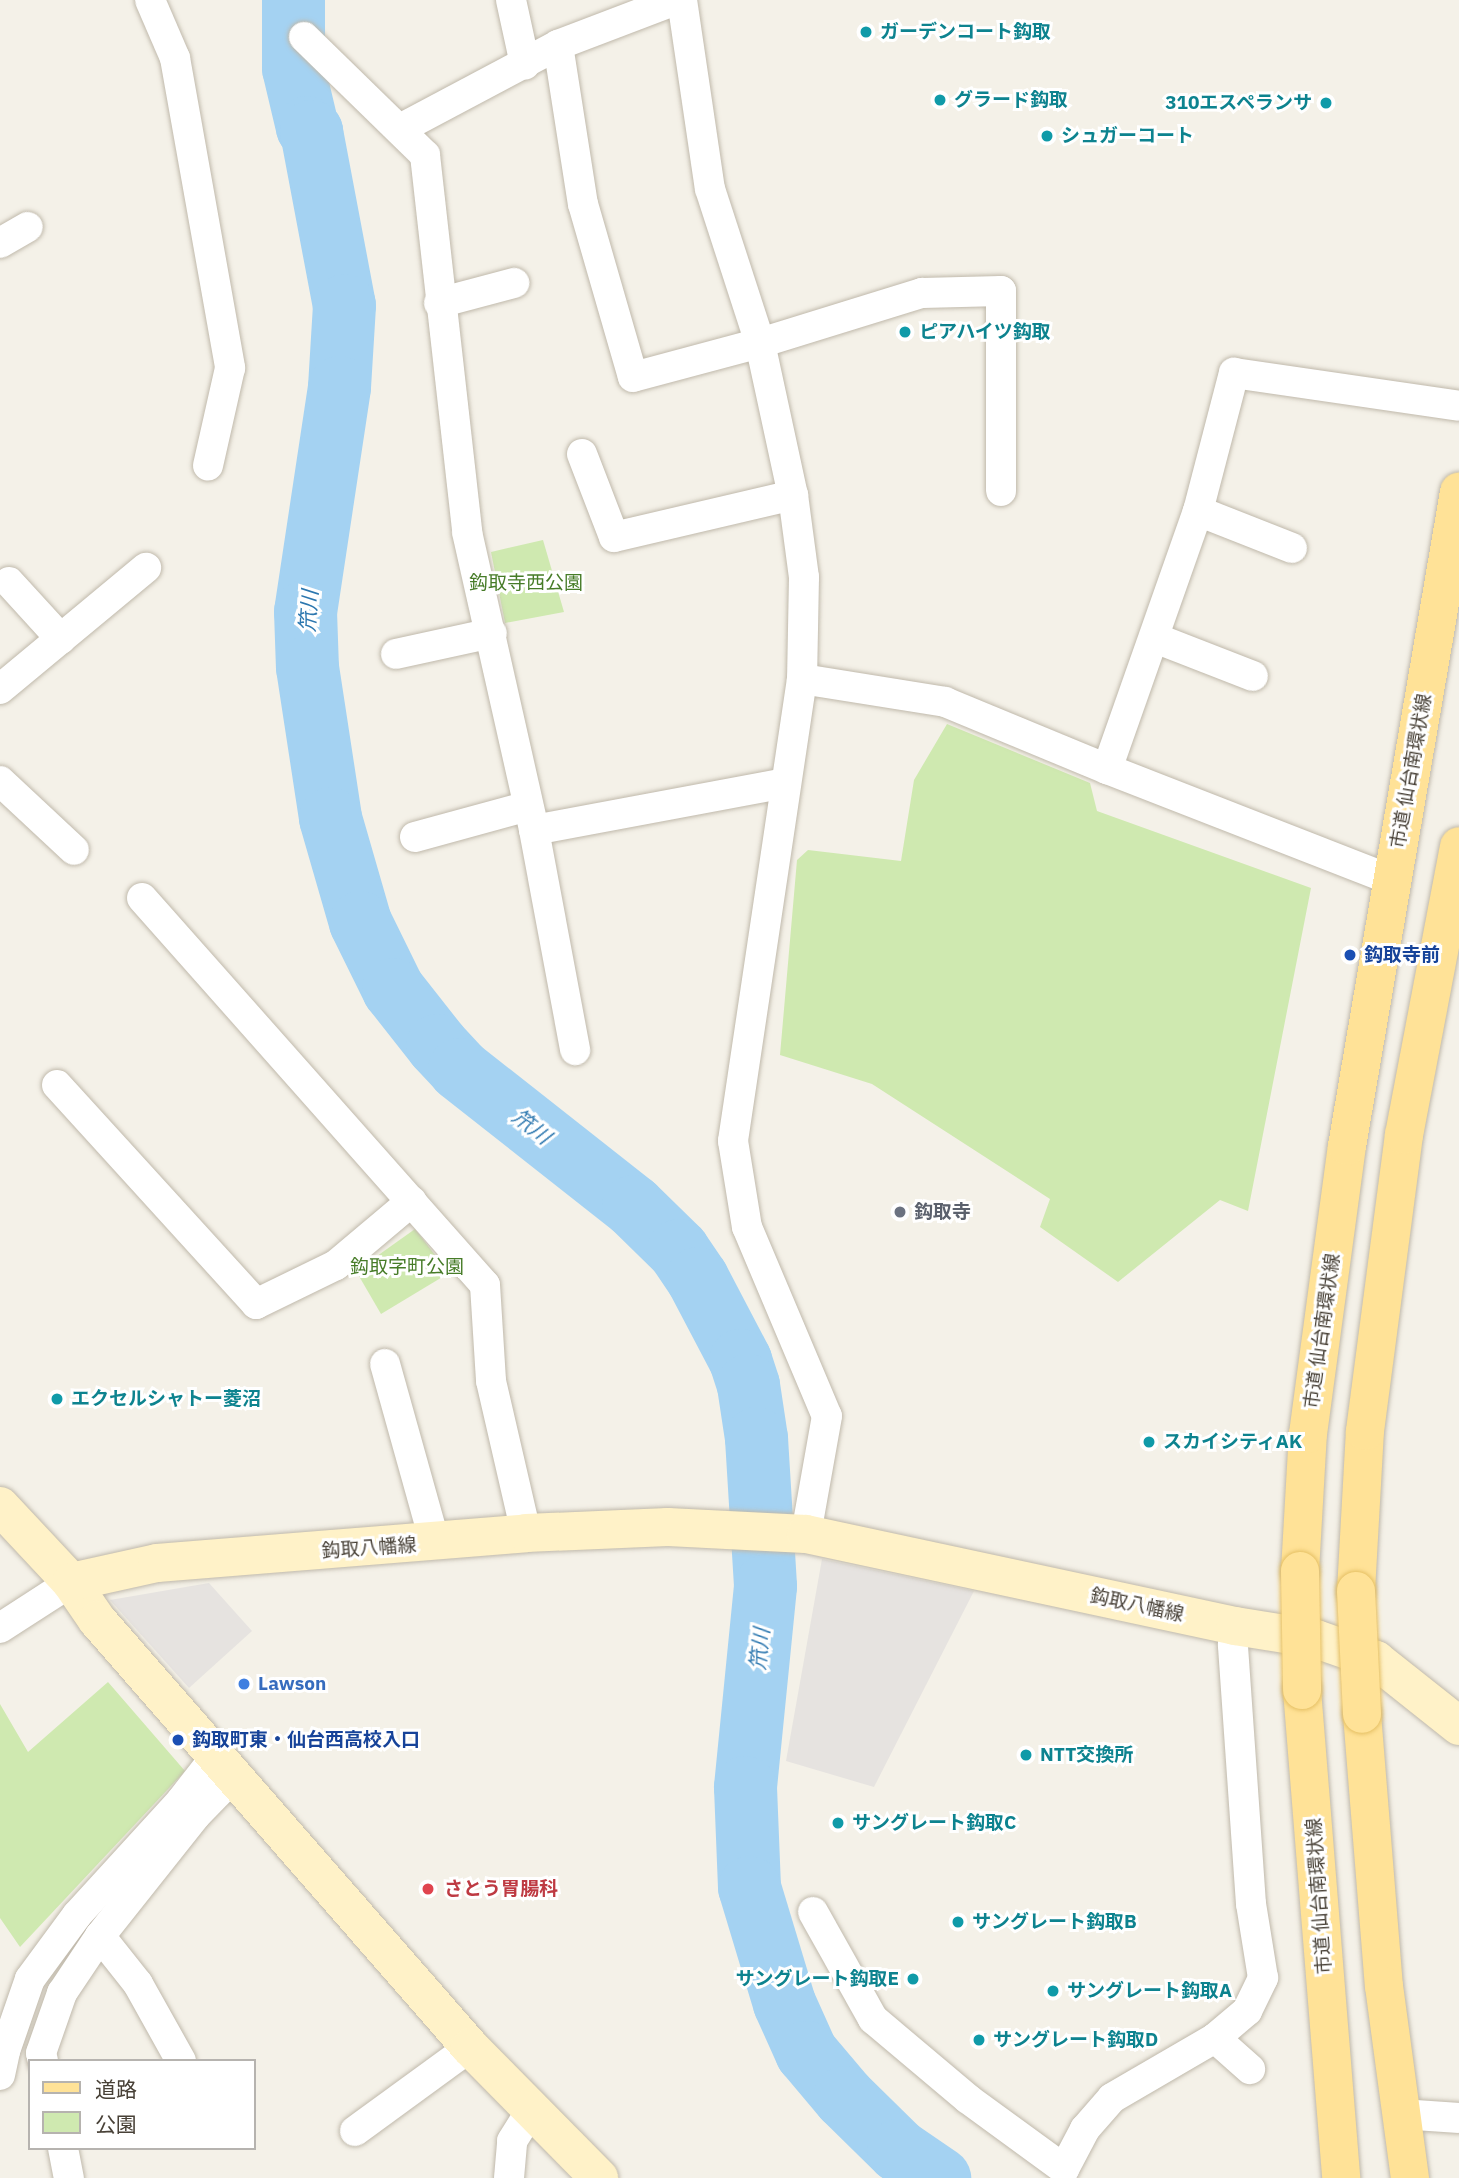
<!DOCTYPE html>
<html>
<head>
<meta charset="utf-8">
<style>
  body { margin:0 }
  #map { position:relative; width:1459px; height:2178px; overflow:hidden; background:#f4f1e8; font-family:"IBM Plex Sans","Noto Sans JP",sans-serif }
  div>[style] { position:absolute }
  .green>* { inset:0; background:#cfe9b0 }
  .parking>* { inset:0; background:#e6e3e0 }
  .river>* { height:63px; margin:-31.5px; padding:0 31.5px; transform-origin:31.5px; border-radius:31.5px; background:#a4d2f2 }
  .roads { filter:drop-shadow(0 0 2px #c0b9ab) drop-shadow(0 0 2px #c0b9ab) }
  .street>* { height:30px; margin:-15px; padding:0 15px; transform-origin:15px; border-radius:15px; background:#fff }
  .secondary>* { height:38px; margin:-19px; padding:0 19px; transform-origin:19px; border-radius:19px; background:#fff2c8 }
  .primary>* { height:38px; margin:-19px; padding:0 19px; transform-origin:19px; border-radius:19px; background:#ffe297 }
  .bridges { filter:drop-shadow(0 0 2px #e6c064) drop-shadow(0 0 2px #e6c064) }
  .primary-bridge>* { height:38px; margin:-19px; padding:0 19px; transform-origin:19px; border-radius:19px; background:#ffe297 }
  .dots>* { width:19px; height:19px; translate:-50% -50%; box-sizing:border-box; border:4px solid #fff; border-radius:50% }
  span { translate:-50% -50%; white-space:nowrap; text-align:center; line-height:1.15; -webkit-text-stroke:6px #fff; paint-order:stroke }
  .culture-label { font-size:19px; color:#0d838f; font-weight:700 }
  .left { translate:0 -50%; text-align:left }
  .right { translate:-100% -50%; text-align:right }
  .park-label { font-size:19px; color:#477c28 }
  .street-label { font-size:19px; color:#484137 }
  .transit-label { font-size:19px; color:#164399; font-weight:700 }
  .worship-label { font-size:19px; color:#5b616d; font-weight:700 }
  .shop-label { font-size:19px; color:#366cbe; font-weight:700 }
  .health-label { font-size:19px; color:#be3a42; font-weight:700 }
  .water-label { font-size:21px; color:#2c77af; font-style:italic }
  .legend { position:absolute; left:28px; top:2059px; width:228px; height:91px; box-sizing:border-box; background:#fff; border:2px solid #b6b3af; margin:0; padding:9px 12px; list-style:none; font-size:21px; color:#484137 }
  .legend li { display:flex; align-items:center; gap:14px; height:35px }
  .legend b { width:35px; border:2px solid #b6b3af }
</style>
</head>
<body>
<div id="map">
  <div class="green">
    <i style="clip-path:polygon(543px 540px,564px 612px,505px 623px,491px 552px)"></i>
    <i style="clip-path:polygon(947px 724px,1090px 783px,1097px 811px,1311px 888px,1248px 1211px,1220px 1200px,1118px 1282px,1040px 1227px,1050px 1199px,872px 1084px,780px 1055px,797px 860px,808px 850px,901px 861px,914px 780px)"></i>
    <i style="clip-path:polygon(415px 1229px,449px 1273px,381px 1314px,356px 1271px)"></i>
    <i style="clip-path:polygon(108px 1682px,185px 1771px,20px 1947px,0 1918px,0 1704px,28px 1752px)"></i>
  </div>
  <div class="parking">
    <i style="clip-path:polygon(822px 1559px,974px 1591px,874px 1787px,786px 1761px)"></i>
    <i style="clip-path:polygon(209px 1583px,252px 1631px,189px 1688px,110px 1600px)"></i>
  </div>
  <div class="river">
    <i style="left:293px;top:0;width:68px;rotate:90deg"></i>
    <i style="left:293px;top:68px;width:61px;rotate:76.7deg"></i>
    <i style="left:307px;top:127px;width:6px;rotate:45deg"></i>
    <i style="left:311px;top:131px;width:177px;rotate:79.3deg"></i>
    <i style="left:344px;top:305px;width:82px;rotate:93.5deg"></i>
    <i style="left:339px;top:387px;width:227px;rotate:98.6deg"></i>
    <i style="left:305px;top:611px;width:56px;rotate:88deg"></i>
    <i style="left:307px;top:667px;width:153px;rotate:81.3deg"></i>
    <i style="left:330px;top:818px;width:108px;rotate:73.9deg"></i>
    <i style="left:360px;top:922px;width:75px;rotate:63.8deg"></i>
    <i style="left:393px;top:989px;width:71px;rotate:51.8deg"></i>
    <i style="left:437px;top:1045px;width:33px;rotate:47deg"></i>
    <i style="left:459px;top:1069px;width:221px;rotate:38.2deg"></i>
    <i style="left:633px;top:1206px;width:63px;rotate:44.4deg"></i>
    <i style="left:678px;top:1250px;width:34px;rotate:56deg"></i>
    <i style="left:697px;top:1278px;width:93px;rotate:62.3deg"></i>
    <i style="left:740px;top:1360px;width:26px;rotate:72deg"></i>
    <i style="left:748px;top:1385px;width:54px;rotate:81.4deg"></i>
    <i style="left:756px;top:1438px;width:148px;rotate:86.5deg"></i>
    <i style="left:765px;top:1586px;width:202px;rotate:95.7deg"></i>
    <i style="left:745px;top:1787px;width:100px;rotate:87.7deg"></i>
    <i style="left:749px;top:1887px;width:121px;rotate:73.2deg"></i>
    <i style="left:784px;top:2003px;width:54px;rotate:65.8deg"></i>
    <i style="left:806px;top:2052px;width:59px;rotate:49.8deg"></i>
    <i style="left:844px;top:2097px;width:76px;rotate:44.5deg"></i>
    <i style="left:898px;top:2150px;width:50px;rotate:34.3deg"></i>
  </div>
  <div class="roads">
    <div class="street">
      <i style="left:150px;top:0;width:63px;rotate:66.7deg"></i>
      <i style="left:175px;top:58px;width:315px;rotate:79.9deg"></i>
      <i style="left:230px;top:368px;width:100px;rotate:102.7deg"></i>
      <i style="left:511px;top:0;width:66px;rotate:77.7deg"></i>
      <i style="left:682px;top:0;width:191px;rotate:81.6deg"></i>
      <i style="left:710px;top:189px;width:162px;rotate:72deg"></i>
      <i style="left:760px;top:343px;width:156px;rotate:77.8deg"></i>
      <i style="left:793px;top:495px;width:83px;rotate:82.4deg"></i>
      <i style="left:804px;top:577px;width:102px;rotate:91.1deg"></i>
      <i style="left:802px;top:679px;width:467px;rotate:98.5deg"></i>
      <i style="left:733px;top:1141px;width:87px;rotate:80.8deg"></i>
      <i style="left:747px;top:1227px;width:205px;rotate:67.1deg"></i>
      <i style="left:827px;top:1416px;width:120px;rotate:100.1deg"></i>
      <i style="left:304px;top:37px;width:169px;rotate:44.3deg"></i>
      <i style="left:425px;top:155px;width:379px;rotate:83.6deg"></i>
      <i style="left:467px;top:532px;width:305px;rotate:77.3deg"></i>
      <i style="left:534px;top:830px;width:224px;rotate:79.4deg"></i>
      <i style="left:558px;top:45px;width:161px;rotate:81.1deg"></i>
      <i style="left:583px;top:204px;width:180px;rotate:73.9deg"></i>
      <i style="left:633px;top:377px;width:131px;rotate:-15deg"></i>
      <i style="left:760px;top:343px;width:170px;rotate:-17.2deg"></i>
      <i style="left:922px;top:293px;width:79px;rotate:-1.5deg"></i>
      <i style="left:1001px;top:291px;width:200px;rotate:90deg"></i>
      <i style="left:400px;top:129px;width:179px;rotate:-28deg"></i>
      <i style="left:558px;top:45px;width:126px;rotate:-20.9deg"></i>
      <i style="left:0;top:243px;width:32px;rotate:-30deg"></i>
      <i style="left:439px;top:303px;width:78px;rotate:-14.9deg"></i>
      <i style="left:582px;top:454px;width:89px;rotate:68.9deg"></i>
      <i style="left:614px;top:537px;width:184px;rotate:-13.2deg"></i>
      <i style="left:1198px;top:511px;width:101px;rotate:21.5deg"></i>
      <i style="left:9px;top:582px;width:77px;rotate:47.6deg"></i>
      <i style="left:1155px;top:638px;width:105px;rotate:21.2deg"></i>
      <i style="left:396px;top:654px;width:98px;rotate:-12.3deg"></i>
      <i style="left:802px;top:679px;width:145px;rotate:9.1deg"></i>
      <i style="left:945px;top:702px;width:175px;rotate:22.5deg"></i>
      <i style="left:1107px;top:769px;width:306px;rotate:21.3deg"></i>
      <i style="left:0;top:689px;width:190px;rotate:-39.7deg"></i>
      <i style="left:1107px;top:769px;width:274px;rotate:-70.6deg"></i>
      <i style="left:1198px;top:511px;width:143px;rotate:-75.4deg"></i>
      <i style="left:1234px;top:373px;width:227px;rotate:8.3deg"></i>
      <i style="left:0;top:781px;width:101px;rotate:43deg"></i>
      <i style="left:534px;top:830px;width:256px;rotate:-10.6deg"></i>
      <i style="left:415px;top:837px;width:117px;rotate:-15.3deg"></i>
      <i style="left:142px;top:898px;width:517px;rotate:48.45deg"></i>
      <i style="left:485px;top:1285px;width:96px;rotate:86.4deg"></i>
      <i style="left:491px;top:1381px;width:156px;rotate:77deg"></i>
      <i style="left:57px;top:1085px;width:296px;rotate:47.7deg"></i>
      <i style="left:256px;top:1304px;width:89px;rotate:-26deg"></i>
      <i style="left:336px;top:1265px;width:99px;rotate:-40.1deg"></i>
      <i style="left:385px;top:1364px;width:186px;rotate:74.4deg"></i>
      <i style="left:0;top:1628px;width:85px;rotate:-32.9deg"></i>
      <i style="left:813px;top:1912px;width:123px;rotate:60.7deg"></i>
      <i style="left:873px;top:2019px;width:124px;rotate:40.1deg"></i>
      <i style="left:968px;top:2099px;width:119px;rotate:36.1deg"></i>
      <i style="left:1064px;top:2169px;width:45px;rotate:-62.3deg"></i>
      <i style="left:1085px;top:2129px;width:41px;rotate:-48.9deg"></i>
      <i style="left:1112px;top:2098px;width:119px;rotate:-30.2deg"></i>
      <i style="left:1215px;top:2038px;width:47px;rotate:41.5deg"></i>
      <i style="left:100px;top:1936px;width:61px;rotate:51.6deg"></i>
      <i style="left:138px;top:1984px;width:88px;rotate:60.8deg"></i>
      <i style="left:1215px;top:2038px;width:42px;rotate:-40.2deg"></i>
      <i style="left:1247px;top:2011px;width:37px;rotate:-64deg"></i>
      <i style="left:1263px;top:1978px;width:75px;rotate:-99.2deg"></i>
      <i style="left:1251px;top:1904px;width:260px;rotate:-94deg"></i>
      <i style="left:1233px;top:1645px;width:19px;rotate:-84deg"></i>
      <i style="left:43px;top:2061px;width:8px;rotate:-104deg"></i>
      <i style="left:41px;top:2053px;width:64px;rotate:-70.7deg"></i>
      <i style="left:62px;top:1993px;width:69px;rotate:-56.3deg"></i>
      <i style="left:100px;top:1936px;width:154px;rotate:-51.6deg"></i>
      <i style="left:196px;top:1815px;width:54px;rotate:-45.7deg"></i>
      <i style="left:0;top:2075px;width:25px;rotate:-78deg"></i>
      <i style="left:5px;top:2051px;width:76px;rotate:-70.9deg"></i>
      <i style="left:30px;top:1979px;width:79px;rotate:-53.7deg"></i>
      <i style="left:77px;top:1915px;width:154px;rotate:-47.6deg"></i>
      <i style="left:181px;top:1801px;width:58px;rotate:-52deg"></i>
      <i style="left:1401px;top:2114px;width:58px;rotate:3.9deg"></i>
      <i style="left:355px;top:2131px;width:142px;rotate:-36.1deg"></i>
      <i style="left:63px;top:2148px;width:31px;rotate:79deg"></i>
      <i style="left:509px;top:2178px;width:37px;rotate:-85deg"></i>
      <i style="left:512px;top:2141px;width:36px;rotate:-58deg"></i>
    </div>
    <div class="secondary">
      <i style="left:0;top:1506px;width:104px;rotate:46.9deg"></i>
      <i style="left:71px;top:1582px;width:46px;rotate:55.6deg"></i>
      <i style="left:97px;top:1620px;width:567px;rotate:48.86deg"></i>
      <i style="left:470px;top:2047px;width:184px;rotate:45.4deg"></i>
      <i style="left:71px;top:1582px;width:88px;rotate:-12.5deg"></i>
      <i style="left:157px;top:1563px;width:370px;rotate:-4.6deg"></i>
      <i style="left:526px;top:1533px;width:142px;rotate:-2.4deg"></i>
      <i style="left:668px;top:1527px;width:138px;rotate:2.9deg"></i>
      <i style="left:806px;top:1534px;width:439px;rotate:12.1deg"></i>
      <i style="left:1235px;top:1626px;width:82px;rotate:9.1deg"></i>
      <i style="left:1316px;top:1639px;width:64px;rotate:19.3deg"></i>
      <i style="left:1376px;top:1660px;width:106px;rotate:38.5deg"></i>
    </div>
    <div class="primary">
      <i style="left:1300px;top:1571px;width:137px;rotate:-86.7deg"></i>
      <i style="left:1308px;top:1434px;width:291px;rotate:-82.3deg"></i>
      <i style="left:1347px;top:1146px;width:664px;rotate:-80.28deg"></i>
      <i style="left:1356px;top:1591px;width:160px;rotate:-86.8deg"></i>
      <i style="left:1365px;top:1431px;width:299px;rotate:-82.5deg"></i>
      <i style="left:1404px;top:1135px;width:294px;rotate:-79.2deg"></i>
      <i style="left:1302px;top:1690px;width:490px;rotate:85.4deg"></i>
      <i style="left:1362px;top:1714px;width:273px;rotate:85.4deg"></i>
      <i style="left:1384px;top:1986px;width:194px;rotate:82.3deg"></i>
    </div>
  </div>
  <div class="bridges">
    <div class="primary-bridge">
      <i style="left:1300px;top:1571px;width:119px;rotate:89deg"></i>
      <i style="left:1356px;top:1591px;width:123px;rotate:87.2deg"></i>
    </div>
  </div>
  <div class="dots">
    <i style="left:866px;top:32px;background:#0f9aa8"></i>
    <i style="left:940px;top:100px;background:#0f9aa8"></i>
    <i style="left:1326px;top:103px;background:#0f9aa8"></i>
    <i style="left:1047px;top:136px;background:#0f9aa8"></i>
    <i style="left:905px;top:332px;background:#0f9aa8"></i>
    <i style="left:1350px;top:955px;background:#1a4fb4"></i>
    <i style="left:900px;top:1212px;background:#6b7280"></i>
    <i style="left:57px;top:1399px;background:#0f9aa8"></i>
    <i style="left:1149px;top:1442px;background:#0f9aa8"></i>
    <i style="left:244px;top:1684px;background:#3f7fe0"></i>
    <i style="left:178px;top:1740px;background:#1a4fb4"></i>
    <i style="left:1026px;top:1755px;background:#0f9aa8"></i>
    <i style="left:838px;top:1823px;background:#0f9aa8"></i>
    <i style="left:428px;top:1889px;background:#e0444e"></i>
    <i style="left:958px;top:1922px;background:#0f9aa8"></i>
    <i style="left:913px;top:1979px;background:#0f9aa8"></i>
    <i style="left:1053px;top:1991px;background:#0f9aa8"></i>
    <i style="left:979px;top:2040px;background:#0f9aa8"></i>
  </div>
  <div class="culture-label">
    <span class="left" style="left:880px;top:32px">ガーデンコート鈎取</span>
    <span class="left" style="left:954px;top:100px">グラード鈎取</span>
    <span class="right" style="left:1312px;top:103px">310エスペランサ</span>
    <span class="left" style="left:1061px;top:136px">シュガーコート</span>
    <span class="left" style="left:919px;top:332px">ピアハイツ鈎取</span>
    <span class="left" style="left:71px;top:1399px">エクセルシャトー菱沼</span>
    <span class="left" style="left:1163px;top:1442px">スカイシティAK</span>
    <span class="left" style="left:1040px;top:1755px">NTT交換所</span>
    <span class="left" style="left:852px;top:1823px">サングレート鈎取C</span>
    <span class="left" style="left:972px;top:1922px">サングレート鈎取B</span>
    <span class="right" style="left:899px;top:1979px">サングレート鈎取E</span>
    <span class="left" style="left:1067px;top:1991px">サングレート鈎取A</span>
    <span class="left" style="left:993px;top:2040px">サングレート鈎取D</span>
  </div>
  <div class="park-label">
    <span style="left:526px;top:583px">鈎取寺西公園</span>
    <span style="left:407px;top:1267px">鈎取字町公園</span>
  </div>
  <div class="street-label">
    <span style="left:1411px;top:771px;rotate:-80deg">市道 仙台南環状線</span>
    <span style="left:1322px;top:1331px;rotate:-82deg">市道 仙台南環状線</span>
    <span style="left:369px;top:1548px;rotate:-4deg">鈎取八幡線</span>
    <span style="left:1137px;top:1605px;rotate:12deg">鈎取八幡線</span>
    <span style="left:1319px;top:1896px;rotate:-94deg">市道 仙台南環状線</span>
  </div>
  <div class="transit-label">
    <span class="left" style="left:1364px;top:955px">鈎取寺前</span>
    <span class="left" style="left:192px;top:1740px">鈎取町東・仙台西高校入口</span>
  </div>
  <div class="worship-label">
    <span class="left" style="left:914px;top:1212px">鈎取寺</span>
  </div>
  <div class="shop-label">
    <span class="left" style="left:258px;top:1684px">Lawson</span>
  </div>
  <div class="health-label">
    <span class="left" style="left:444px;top:1889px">さとう胃腸科</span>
  </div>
  <div class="water-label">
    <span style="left:308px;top:611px;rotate:-86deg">笊川</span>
    <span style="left:532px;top:1126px;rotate:38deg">笊川</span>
    <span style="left:759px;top:1649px;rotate:-84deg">笊川</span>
  </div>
  <ul class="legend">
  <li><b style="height:9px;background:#ffe297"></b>道路</li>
  <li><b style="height:19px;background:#cfe9b0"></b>公園</li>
  </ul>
</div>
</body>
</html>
